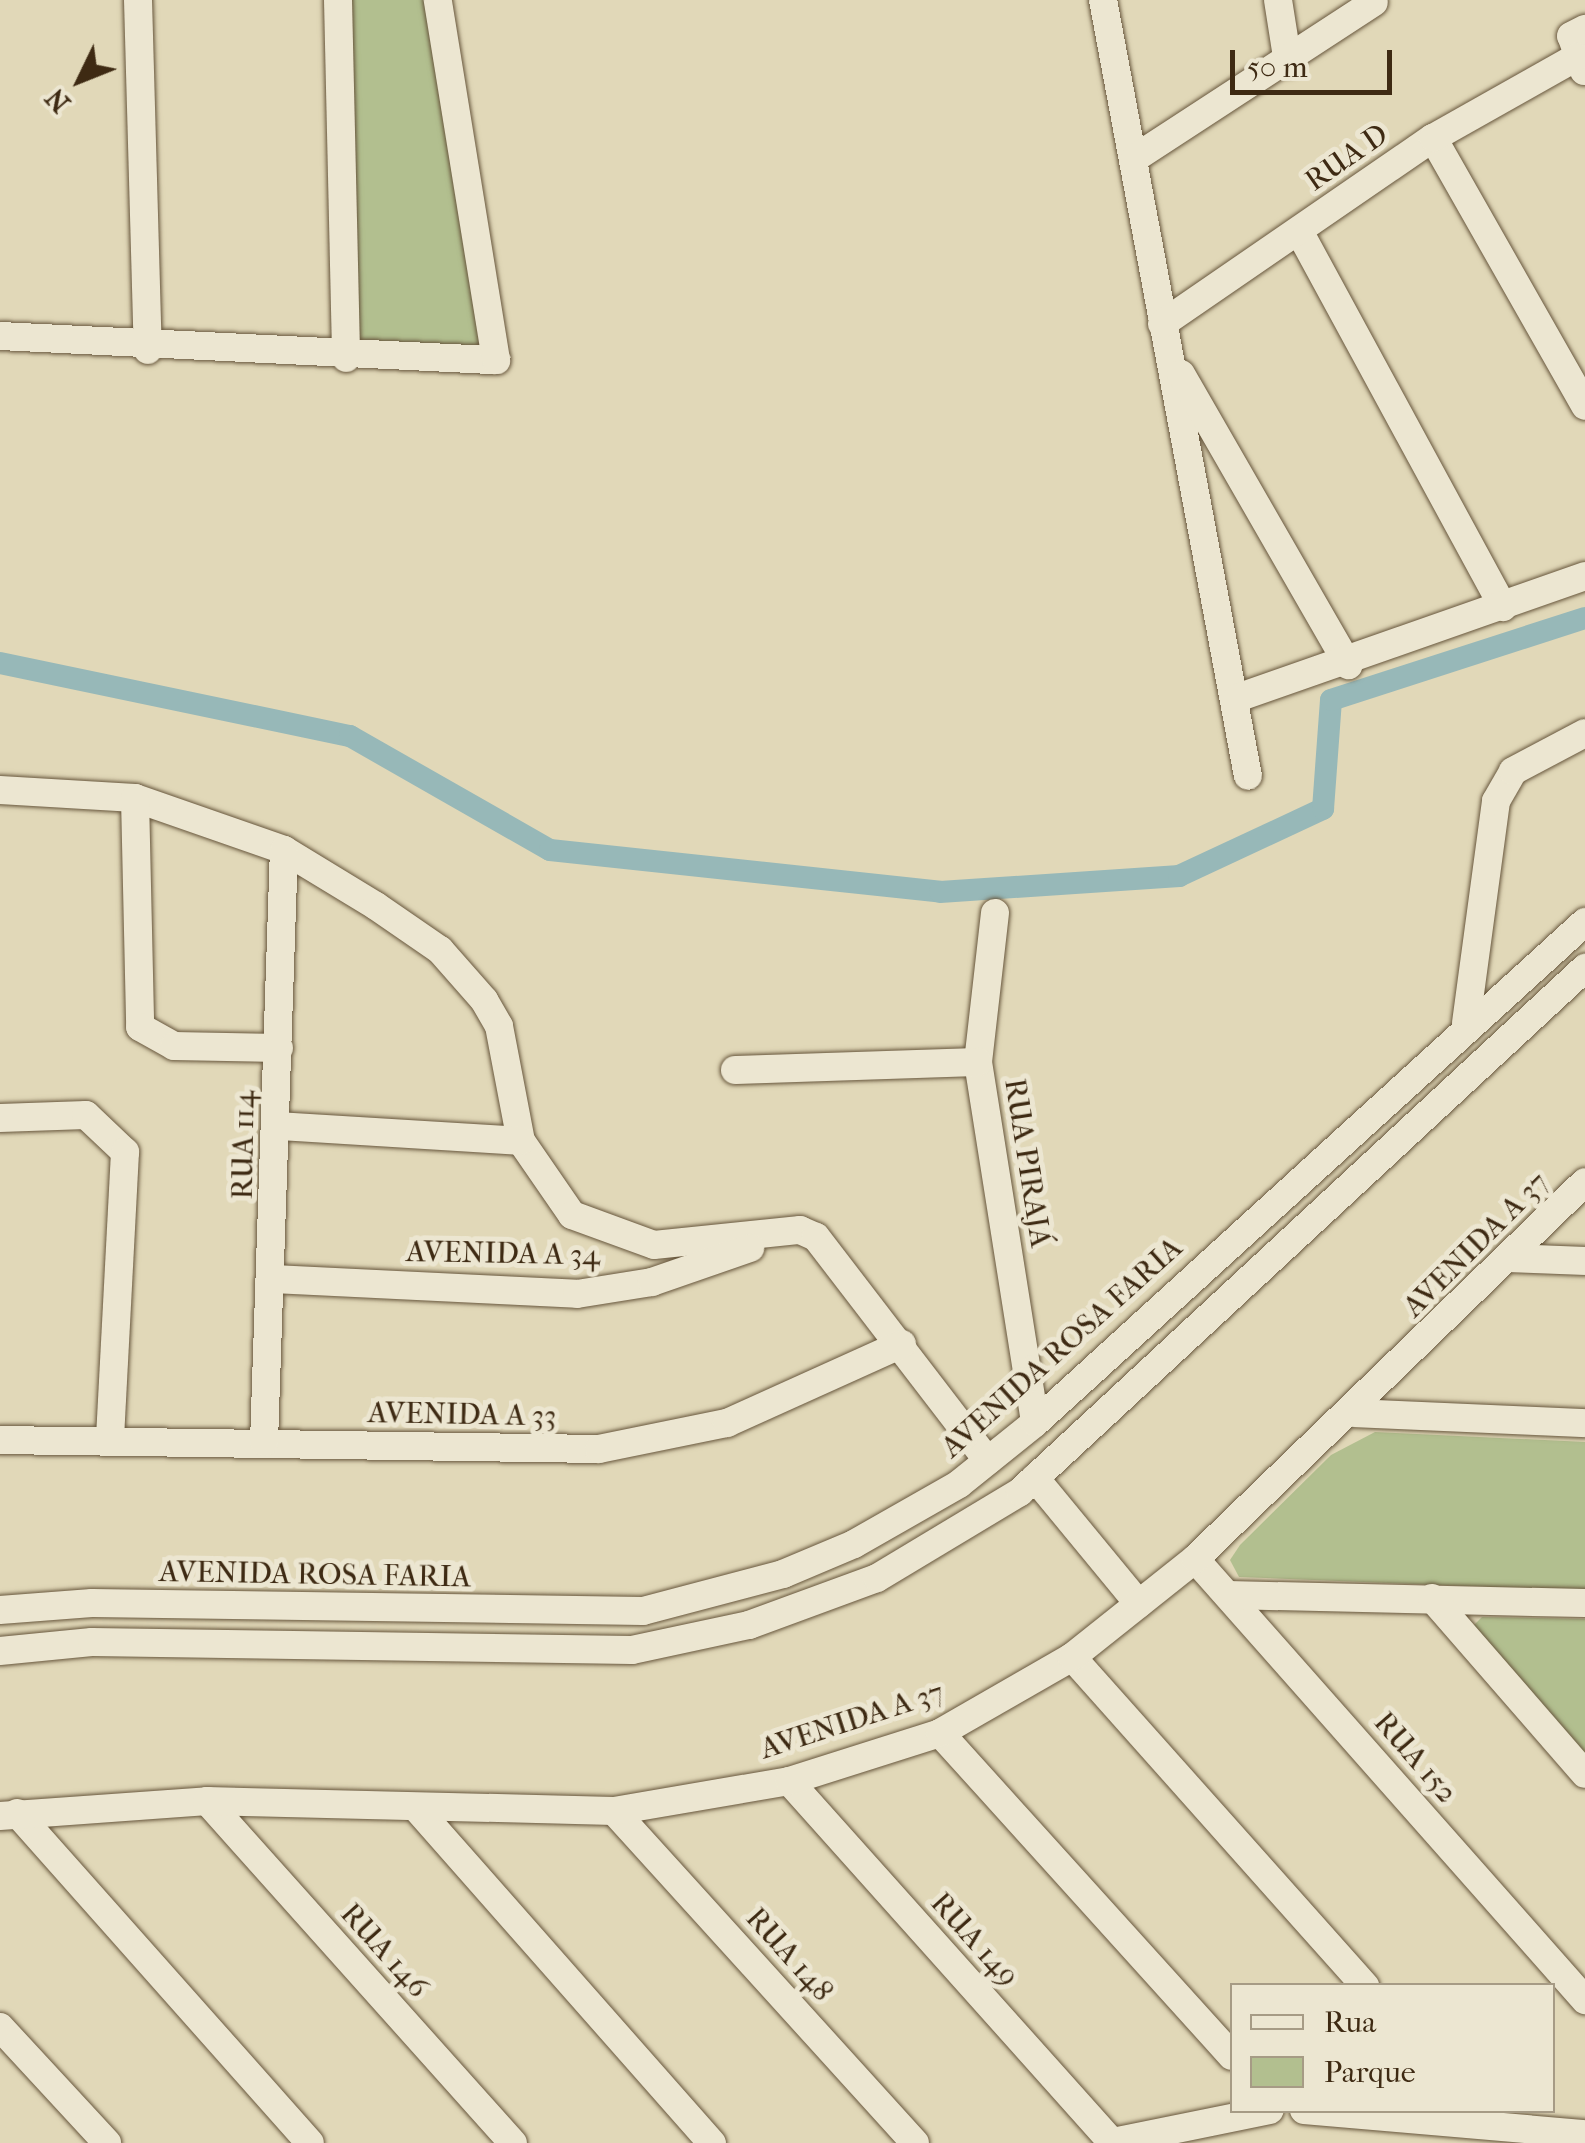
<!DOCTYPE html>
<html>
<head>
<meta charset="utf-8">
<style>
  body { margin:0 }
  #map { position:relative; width:1585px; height:2143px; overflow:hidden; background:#e1d8b8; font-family:"IM FELL French Canon",serif }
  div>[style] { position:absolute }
  .green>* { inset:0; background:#b2bf8f }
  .canal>* { height:22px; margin:-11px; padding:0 11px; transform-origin:11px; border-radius:11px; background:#97b8b8 }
  .roads { filter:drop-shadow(0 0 2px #67563c) drop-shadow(0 0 2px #67563c) }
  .minor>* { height:28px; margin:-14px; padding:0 14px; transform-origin:14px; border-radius:14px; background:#ece6d1 }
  span { translate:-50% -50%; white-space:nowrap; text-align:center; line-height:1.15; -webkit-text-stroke:10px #ece6d1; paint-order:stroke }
  .street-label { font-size:30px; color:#3e2a13 }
  .legend { position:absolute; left:1230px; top:1983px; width:325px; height:130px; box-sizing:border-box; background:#ece6d1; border:2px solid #a69b85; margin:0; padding:12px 18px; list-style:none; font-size:30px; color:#3e2a13 }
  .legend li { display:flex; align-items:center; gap:20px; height:50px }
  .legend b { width:50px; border:2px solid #a69b85 }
  .north { position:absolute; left:30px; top:30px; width:100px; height:100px; -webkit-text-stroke:8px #ece6d1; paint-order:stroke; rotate:227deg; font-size:28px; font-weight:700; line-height:40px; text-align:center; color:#3e2a13 }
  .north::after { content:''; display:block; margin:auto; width:35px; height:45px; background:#3e2a13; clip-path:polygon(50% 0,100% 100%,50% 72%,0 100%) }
  .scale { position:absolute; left:1230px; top:50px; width:162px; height:45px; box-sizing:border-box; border:5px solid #3e2a13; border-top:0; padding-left:12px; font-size:30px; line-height:35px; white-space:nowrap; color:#3e2a13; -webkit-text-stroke:8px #ece6d1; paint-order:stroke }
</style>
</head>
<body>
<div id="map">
  <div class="green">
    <i style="clip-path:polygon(346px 0,425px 0,481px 348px,358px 347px)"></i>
    <i style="clip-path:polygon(1375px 1432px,1585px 1442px,1585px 1591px,1239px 1577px,1230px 1560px,1240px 1545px,1331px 1455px)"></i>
    <i style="clip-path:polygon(1482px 1617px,1585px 1619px,1585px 1755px,1473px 1626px)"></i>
  </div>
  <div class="canal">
    <i style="left:0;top:663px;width:358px;rotate:11.8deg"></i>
    <i style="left:350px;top:736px;width:230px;rotate:29.7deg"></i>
    <i style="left:550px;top:850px;width:392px;rotate:6.1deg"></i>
    <i style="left:940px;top:892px;width:240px;rotate:-3.8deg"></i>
    <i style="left:1179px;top:876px;width:159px;rotate:-25deg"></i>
    <i style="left:1323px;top:809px;width:109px;rotate:-85.8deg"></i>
    <i style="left:1331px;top:700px;width:267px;rotate:-17.9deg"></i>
  </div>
  <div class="roads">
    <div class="minor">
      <i style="left:138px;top:0;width:350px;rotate:88.4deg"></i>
      <i style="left:338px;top:0;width:358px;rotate:88.7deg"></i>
      <i style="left:1103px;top:0;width:789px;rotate:79.42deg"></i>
      <i style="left:1278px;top:0;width:64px;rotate:81deg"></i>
      <i style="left:1584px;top:71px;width:37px;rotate:-110deg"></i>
      <i style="left:1571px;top:36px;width:16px;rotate:-27deg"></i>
      <i style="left:1433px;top:138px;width:308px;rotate:60.4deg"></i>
      <i style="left:1135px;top:158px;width:285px;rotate:-33.1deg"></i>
      <i style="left:1299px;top:231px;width:428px;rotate:61.5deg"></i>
      <i style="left:1162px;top:324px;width:329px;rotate:-34.5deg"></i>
      <i style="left:1433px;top:138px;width:165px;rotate:-29.4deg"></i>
      <i style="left:0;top:336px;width:497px;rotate:2.8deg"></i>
      <i style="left:496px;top:360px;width:365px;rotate:-99.2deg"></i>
      <i style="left:1181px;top:374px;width:336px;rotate:60.1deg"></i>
      <i style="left:1237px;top:698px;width:369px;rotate:-19.3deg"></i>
      <i style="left:0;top:790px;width:135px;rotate:3.4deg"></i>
      <i style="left:135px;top:798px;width:158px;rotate:19.2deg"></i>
      <i style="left:284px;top:850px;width:108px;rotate:31.3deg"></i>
      <i style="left:376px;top:906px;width:78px;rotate:34.5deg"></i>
      <i style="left:440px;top:950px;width:67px;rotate:48.7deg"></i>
      <i style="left:484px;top:1000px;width:30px;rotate:60deg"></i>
      <i style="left:499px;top:1026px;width:117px;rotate:79.2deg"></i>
      <i style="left:521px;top:1141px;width:90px;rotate:55.4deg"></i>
      <i style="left:572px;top:1215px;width:87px;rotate:20.1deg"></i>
      <i style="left:654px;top:1245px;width:147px;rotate:-5.9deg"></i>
      <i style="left:800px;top:1230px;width:17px;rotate:24deg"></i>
      <i style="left:816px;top:1237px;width:282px;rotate:52.5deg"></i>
      <i style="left:135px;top:798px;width:229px;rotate:88.7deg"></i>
      <i style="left:140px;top:1027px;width:39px;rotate:29deg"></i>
      <i style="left:174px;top:1046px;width:105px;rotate:1.1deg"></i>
      <i style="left:995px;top:913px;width:150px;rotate:96.5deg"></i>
      <i style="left:978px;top:1062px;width:365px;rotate:81deg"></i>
      <i style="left:1466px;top:1023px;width:224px;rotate:-82.3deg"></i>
      <i style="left:1496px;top:801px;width:34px;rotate:-60deg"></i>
      <i style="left:1513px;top:771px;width:81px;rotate:-27.8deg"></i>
      <i style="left:735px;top:1070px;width:243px;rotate:-1.9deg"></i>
      <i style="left:0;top:1118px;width:86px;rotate:-2deg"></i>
      <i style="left:86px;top:1115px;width:54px;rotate:43.5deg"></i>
      <i style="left:125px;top:1152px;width:290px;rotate:93deg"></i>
      <i style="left:278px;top:1126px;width:243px;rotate:3.5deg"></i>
      <i style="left:1509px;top:1258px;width:76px;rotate:2.3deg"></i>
      <i style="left:273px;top:1279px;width:304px;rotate:2.8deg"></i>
      <i style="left:577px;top:1294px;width:76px;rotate:-9.1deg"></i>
      <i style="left:652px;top:1282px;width:104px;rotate:-19.1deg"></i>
      <i style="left:1355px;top:1413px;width:230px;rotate:2.5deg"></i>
      <i style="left:0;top:1440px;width:599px;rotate:0.86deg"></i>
      <i style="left:599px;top:1449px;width:131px;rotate:-11.5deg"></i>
      <i style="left:727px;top:1423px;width:192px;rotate:-24.3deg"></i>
      <i style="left:264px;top:1442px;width:592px;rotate:-88.07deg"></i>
      <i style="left:1035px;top:1478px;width:163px;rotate:50.5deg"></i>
      <i style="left:1195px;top:1559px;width:589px;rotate:48.51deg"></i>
      <i style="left:1228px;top:1595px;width:357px;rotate:1.3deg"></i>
      <i style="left:1432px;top:1598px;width:233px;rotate:49deg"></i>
      <i style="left:0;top:1610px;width:92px;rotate:-4.4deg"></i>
      <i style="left:92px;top:1603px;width:551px;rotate:0.83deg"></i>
      <i style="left:643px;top:1611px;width:145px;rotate:-14.8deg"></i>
      <i style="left:783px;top:1574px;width:77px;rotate:-22.9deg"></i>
      <i style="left:854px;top:1544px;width:121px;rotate:-29.7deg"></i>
      <i style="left:959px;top:1484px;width:97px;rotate:-38.8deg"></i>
      <i style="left:1035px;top:1423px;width:744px;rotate:-42.33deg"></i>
      <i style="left:0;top:1651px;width:92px;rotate:-5.6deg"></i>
      <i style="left:92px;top:1642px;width:540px;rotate:0.85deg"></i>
      <i style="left:632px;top:1650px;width:120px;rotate:-12.1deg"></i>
      <i style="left:749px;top:1625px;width:136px;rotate:-20.2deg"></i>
      <i style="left:877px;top:1578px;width:167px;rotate:-31deg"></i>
      <i style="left:1020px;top:1492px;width:771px;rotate:-42.84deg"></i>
      <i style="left:1072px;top:1657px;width:441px;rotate:48.3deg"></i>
      <i style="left:940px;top:1733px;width:435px;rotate:47.9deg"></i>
      <i style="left:789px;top:1781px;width:483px;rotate:48.2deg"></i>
      <i style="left:207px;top:1801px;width:459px;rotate:48.2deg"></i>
      <i style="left:419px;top:1811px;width:443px;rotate:48.6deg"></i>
      <i style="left:614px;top:1811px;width:448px;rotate:47.8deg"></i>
      <i style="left:17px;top:1813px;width:441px;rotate:48.4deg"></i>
      <i style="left:0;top:1816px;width:208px;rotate:-4.1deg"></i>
      <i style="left:207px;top:1801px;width:407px;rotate:1.4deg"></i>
      <i style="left:614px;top:1811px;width:178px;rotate:-9.7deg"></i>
      <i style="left:789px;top:1781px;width:158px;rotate:-17.6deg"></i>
      <i style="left:940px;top:1733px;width:152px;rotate:-29.9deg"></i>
      <i style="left:1072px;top:1657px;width:157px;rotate:-38.5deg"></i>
      <i style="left:1195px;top:1559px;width:542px;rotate:-44.03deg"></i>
      <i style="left:0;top:2027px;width:158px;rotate:47.3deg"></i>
      <i style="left:1304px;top:2110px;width:282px;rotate:4.9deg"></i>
      <i style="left:1108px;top:2143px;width:165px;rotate:-11.5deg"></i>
    </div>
  </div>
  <div class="street-label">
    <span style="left:1347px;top:158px;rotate:-35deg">RUA D</span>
    <span style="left:244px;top:1145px;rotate:-89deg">RUA 114</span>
    <span style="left:1027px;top:1163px;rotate:81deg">RUA PIRAJÁ</span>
    <span style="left:1476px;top:1245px;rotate:-45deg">AVENIDA A 37</span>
    <span style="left:503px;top:1254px;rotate:1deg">AVENIDA A 34</span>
    <span style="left:1062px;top:1348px;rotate:-42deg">AVENIDA ROSA FARIA</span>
    <span style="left:462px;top:1415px;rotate:1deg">AVENIDA A 33</span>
    <span style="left:315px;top:1575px;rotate:1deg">AVENIDA ROSA FARIA</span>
    <span style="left:852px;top:1721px;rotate:-18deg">AVENIDA A 37</span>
    <span style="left:1415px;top:1758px;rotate:49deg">RUA 152</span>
    <span style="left:974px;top:1940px;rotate:48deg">RUA 149</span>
    <span style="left:384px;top:1951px;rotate:48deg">RUA 146</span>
    <span style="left:789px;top:1955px;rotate:48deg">RUA 148</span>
  </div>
  <ul class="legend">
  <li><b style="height:12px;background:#ece6d1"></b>Rua</li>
  <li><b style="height:28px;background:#b2bf8f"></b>Parque</li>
  </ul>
  <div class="north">N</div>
  <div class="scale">50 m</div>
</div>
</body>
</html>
